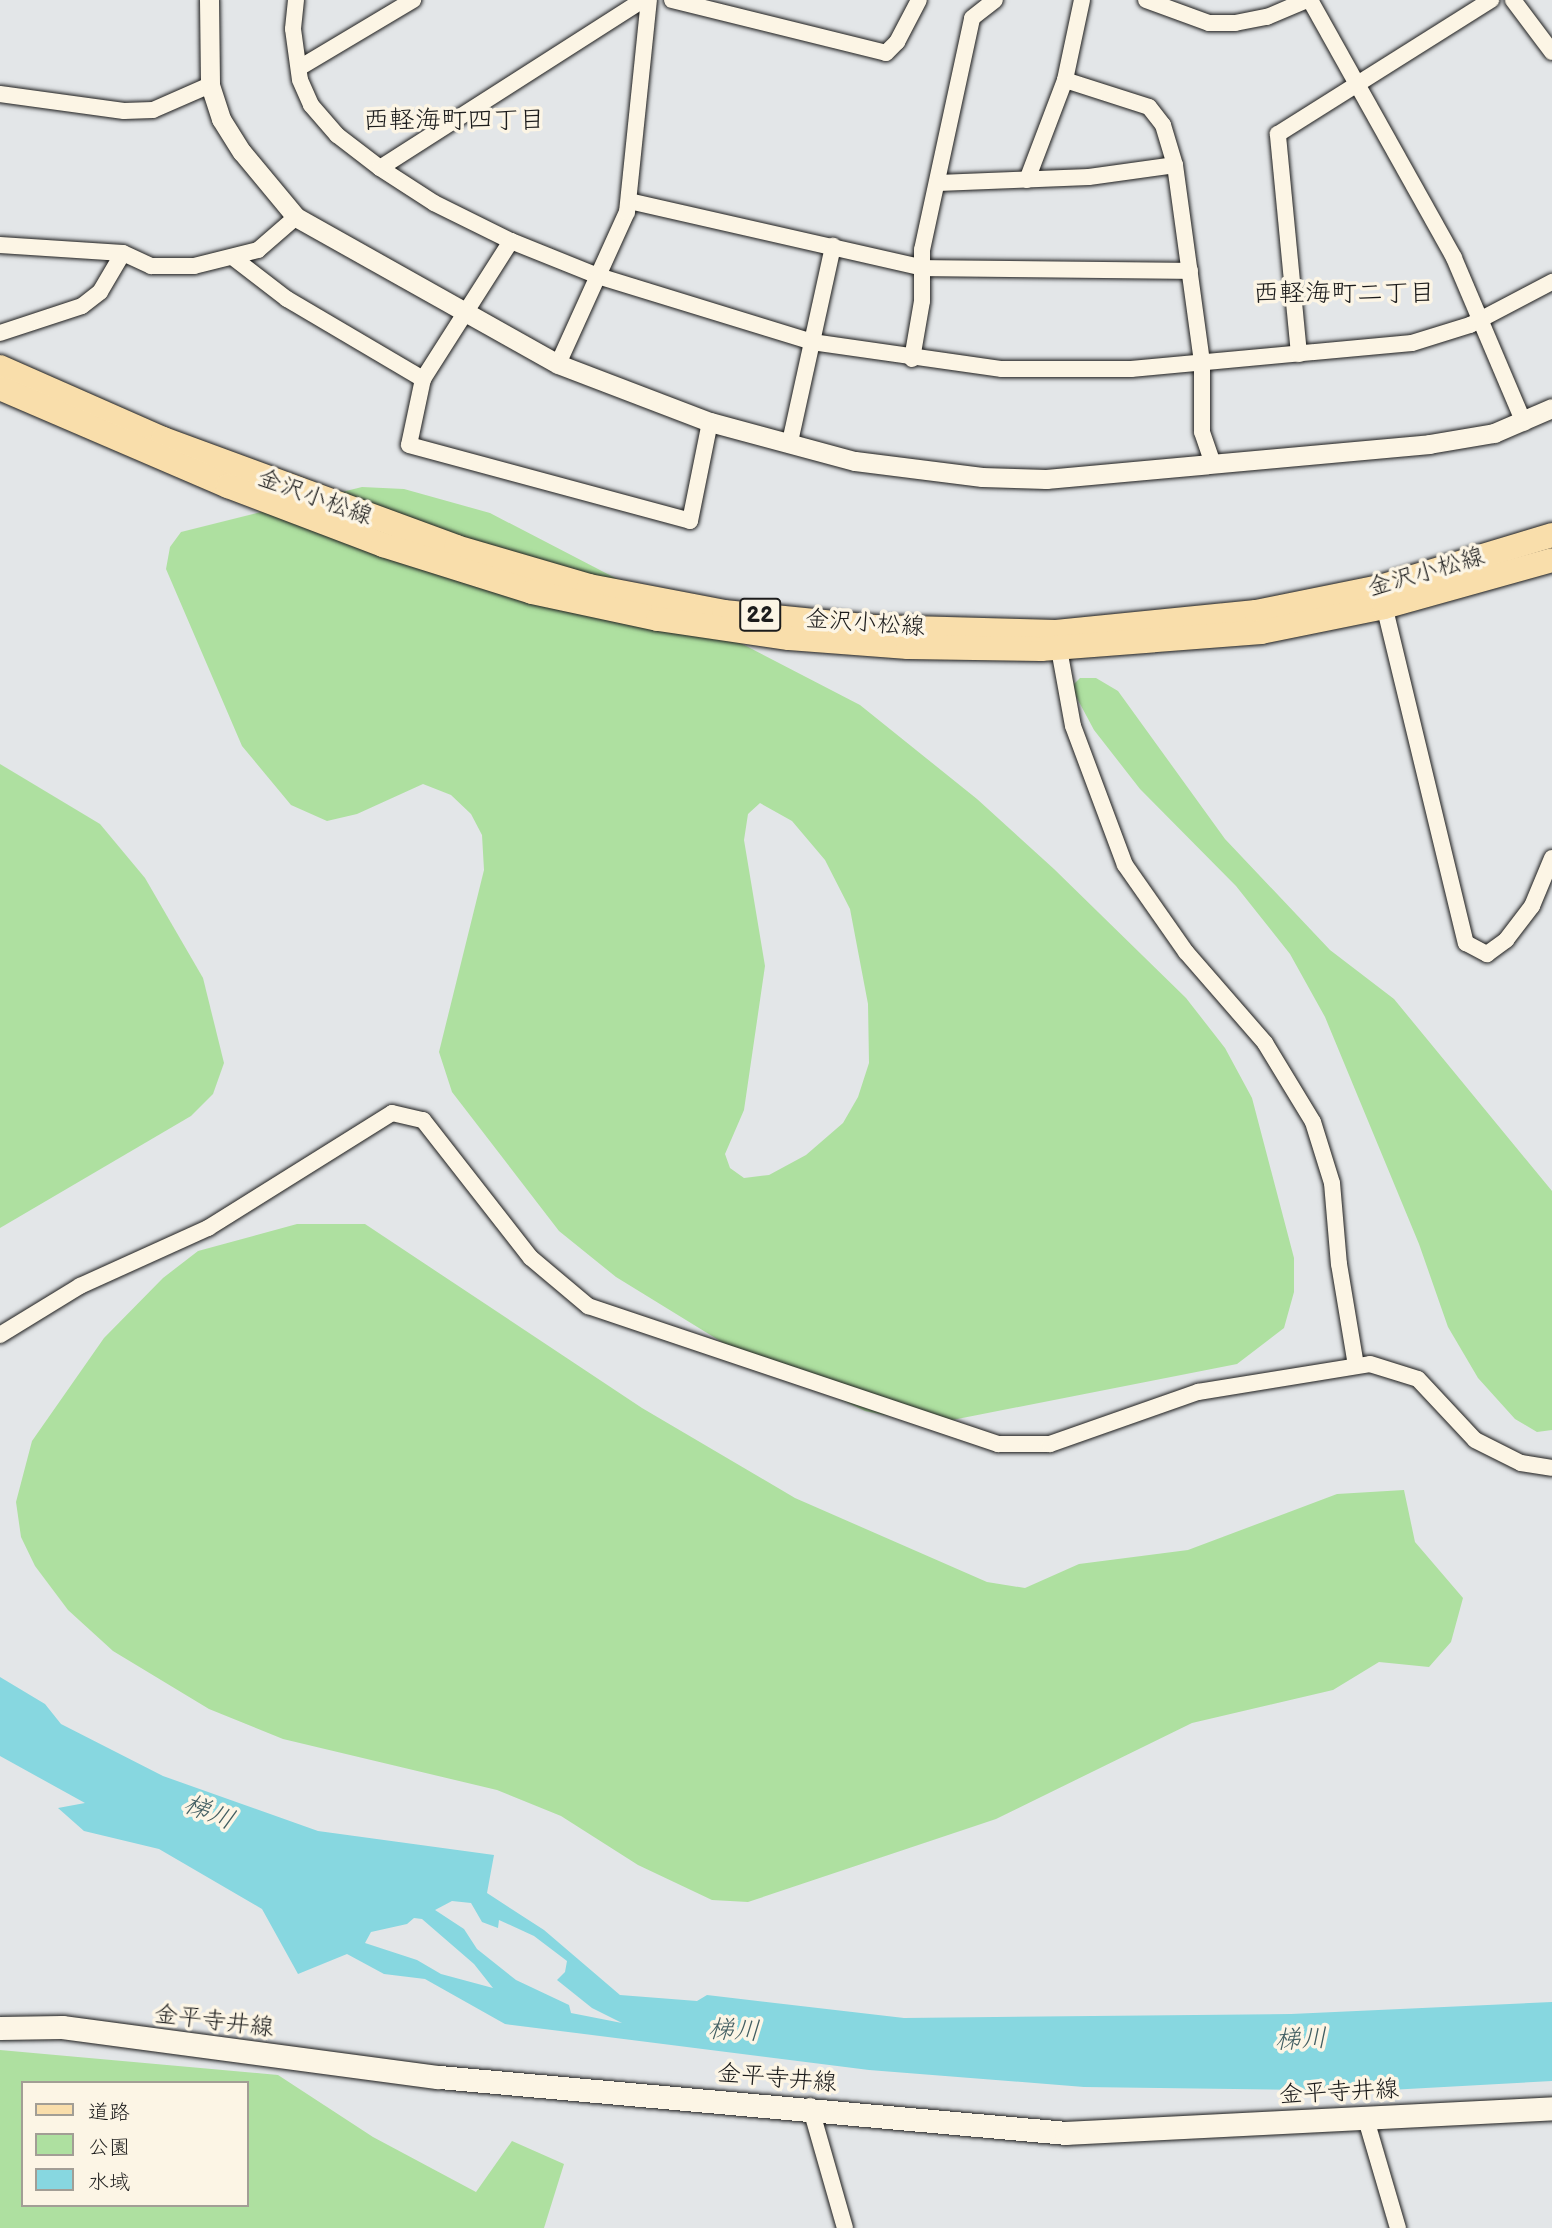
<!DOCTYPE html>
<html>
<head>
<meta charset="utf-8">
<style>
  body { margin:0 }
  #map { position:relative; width:1552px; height:2228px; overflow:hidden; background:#e3e6e8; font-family:"Balsamiq Sans","Klee One",sans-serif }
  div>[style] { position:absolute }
  .green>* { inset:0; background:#aee0a0 }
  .water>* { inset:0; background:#87d7e0 }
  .roads { filter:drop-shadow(0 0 2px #1c1c1c) drop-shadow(0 0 2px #1c1c1c) }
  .minor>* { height:16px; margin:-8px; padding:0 8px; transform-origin:8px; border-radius:8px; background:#fcf5e5 }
  .tertiary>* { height:19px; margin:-9.5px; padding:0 9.5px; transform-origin:9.5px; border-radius:9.5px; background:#fcf5e5 }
  .secondary>* { height:23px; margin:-11.5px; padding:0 11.5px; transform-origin:11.5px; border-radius:11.5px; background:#fcf5e5 }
  .primary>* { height:24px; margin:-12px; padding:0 12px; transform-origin:12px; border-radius:12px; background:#f9deab }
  span { translate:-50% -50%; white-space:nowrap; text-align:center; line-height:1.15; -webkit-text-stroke:7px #fcf5e5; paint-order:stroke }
  .shield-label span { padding:2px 5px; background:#fcf5e5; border:2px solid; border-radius:5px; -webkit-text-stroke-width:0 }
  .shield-label { font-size:23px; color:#1c1c1c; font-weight:700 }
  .street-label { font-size:24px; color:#1c1c1c }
  .neighbourhood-label { font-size:26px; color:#1c1c1c }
  .water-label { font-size:26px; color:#415d61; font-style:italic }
  .legend { position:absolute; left:21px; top:2081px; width:228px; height:126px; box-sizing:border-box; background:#fcf5e5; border:2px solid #a29e95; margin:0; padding:9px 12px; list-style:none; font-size:21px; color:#1c1c1c }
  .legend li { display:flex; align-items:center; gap:14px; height:35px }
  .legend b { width:35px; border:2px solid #a29e95 }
</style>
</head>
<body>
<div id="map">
  <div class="green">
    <i style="clip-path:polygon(evenodd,362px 487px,404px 489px,490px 513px,860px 705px,977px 799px,1054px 869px,1186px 998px,1225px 1048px,1252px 1098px,1294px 1258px,1294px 1292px,1284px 1328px,1237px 1364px,937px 1423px,904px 1419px,865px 1411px,725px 1344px,616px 1277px,559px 1231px,452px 1092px,439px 1052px,484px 870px,482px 835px,471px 814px,451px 795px,423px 784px,357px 814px,327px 821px,291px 805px,242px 746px,166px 569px,170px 547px,181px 532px,362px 487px,760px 803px,792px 821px,825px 860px,850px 909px,868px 1004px,869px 1063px,858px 1097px,843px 1123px,806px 1155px,769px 1175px,744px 1178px,730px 1168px,725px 1154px,744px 1110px,765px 966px,744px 840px,748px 814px,760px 803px)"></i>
    <i style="clip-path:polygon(1080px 678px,1096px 678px,1118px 691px,1225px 839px,1330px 950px,1394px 999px,1552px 1191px,1552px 1430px,1537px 1432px,1515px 1419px,1478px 1378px,1448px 1327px,1419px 1244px,1325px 1017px,1290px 954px,1236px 886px,1140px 789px,1094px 730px,1071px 687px)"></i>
    <i style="clip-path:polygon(0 764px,100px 824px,145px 878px,203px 978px,224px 1063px,213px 1094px,191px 1116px,0 1228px)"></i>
    <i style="clip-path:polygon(297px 1224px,365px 1224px,642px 1408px,795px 1498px,987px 1582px,1025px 1588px,1079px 1564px,1188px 1550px,1337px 1494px,1404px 1490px,1415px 1542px,1463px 1598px,1451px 1642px,1429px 1667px,1379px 1662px,1333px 1690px,1192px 1723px,996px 1819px,748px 1902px,712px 1900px,638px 1865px,561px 1816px,497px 1790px,283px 1739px,209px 1709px,113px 1651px,68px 1610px,35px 1566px,21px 1537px,16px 1502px,32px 1441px,104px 1338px,163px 1278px,198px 1251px)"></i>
    <i style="clip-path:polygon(evenodd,0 2050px,278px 2075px,373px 2137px,476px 2192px,512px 2141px,564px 2164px,544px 2228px,0 2228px,0 2050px,23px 2083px,247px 2083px,247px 2205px,23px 2205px,23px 2083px)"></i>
  </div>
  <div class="water">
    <i style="clip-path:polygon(evenodd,0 1677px,45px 1704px,61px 1724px,163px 1776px,318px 1831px,494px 1855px,487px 1893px,544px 1930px,620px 1995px,697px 2001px,707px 1995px,904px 2018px,1291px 2014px,1552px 2002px,1552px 2081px,1371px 2091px,1084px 2087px,869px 2070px,505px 2024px,425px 1979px,384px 1974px,347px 1954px,298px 1974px,262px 1909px,159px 1849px,84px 1831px,58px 1808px,85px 1803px,0 1756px,0 1677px,452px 1901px,471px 1903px,482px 1922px,498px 1928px,499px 1920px,534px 1936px,567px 1961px,565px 1972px,557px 1980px,592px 2008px,622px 2023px,571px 2013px,569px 2005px,516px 1980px,477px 1949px,464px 1929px,435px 1910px,452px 1901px,0 1677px,414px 1918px,422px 1919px,474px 1964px,493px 1988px,441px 1974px,417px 1960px,365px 1943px,371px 1932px,407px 1924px,414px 1918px)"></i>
  </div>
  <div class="roads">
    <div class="minor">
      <i style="left:296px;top:0;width:29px;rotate:96deg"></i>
      <i style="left:293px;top:29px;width:51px;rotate:82.2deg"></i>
      <i style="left:300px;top:80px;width:27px;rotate:66deg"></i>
      <i style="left:311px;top:105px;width:40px;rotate:49deg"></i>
      <i style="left:337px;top:135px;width:54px;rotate:37.5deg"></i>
      <i style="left:380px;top:168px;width:64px;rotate:32.9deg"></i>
      <i style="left:434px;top:203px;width:86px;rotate:26.3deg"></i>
      <i style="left:511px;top:241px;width:94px;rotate:21.9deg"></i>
      <i style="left:598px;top:276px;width:224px;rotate:17.1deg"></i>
      <i style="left:812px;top:342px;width:192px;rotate:8.1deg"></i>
      <i style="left:1002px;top:369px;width:129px"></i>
      <i style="left:1131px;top:369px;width:282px;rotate:-5.3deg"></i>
      <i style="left:1412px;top:343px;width:61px;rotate:-17.2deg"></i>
      <i style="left:1470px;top:325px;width:93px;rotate:-27.7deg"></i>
      <i style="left:672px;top:0;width:220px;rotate:13.9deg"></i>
      <i style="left:886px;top:53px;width:16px;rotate:-45deg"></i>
      <i style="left:897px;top:42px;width:47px;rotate:-62.4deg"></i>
      <i style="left:1082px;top:0;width:82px;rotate:102deg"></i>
      <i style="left:1065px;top:80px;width:88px;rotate:17.8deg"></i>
      <i style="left:1149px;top:107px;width:23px;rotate:52deg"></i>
      <i style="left:1163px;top:125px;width:42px;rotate:73.3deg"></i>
      <i style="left:1175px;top:165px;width:199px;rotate:82.2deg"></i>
      <i style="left:1202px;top:362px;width:70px;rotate:90deg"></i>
      <i style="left:1202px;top:432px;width:34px;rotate:71deg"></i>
      <i style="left:1146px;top:0;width:67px;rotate:20.1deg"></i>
      <i style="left:1209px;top:23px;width:26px"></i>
      <i style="left:1235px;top:23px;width:33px;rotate:-11deg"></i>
      <i style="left:1267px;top:17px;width:43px;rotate:-23deg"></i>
      <i style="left:1310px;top:0;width:295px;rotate:60.8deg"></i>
      <i style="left:1454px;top:258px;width:179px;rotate:67deg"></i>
      <i style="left:1513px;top:0;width:65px;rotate:53.1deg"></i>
      <i style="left:299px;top:68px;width:133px;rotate:-30.8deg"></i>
      <i style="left:0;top:94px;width:125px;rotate:7.8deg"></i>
      <i style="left:124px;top:111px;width:29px;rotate:-2deg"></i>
      <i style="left:153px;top:110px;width:62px;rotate:-23.7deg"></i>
      <i style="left:380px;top:168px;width:312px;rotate:-32.6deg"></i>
      <i style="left:1027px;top:180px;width:107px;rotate:-69.2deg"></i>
      <i style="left:938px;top:183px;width:151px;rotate:-2.3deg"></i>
      <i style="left:1089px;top:177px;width:87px;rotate:-7.9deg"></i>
      <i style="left:629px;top:201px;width:302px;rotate:12.8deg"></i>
      <i style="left:923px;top:268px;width:267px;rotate:0.6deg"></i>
      <i style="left:511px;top:241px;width:164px;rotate:122.5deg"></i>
      <i style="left:423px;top:379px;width:67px;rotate:102deg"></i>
      <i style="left:409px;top:445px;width:291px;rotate:15.1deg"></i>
      <i style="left:690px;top:521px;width:101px;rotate:-78.6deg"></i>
      <i style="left:0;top:245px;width:123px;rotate:3.7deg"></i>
      <i style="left:123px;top:253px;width:31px;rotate:25deg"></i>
      <i style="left:151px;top:266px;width:43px"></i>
      <i style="left:194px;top:266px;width:66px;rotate:-14deg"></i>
      <i style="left:258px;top:250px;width:50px;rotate:-41deg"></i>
      <i style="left:235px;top:259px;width:66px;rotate:37.6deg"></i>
      <i style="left:287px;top:299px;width:158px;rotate:30.5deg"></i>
      <i style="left:0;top:333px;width:86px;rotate:-18.2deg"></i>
      <i style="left:82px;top:306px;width:23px;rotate:-38deg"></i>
      <i style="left:100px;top:292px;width:45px;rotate:-59.5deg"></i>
      <i style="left:1299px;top:354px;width:221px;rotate:-95.5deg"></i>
      <i style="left:1278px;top:134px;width:252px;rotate:-32.2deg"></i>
      <i style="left:912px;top:359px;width:59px;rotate:-80.2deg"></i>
      <i style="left:922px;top:301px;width:51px;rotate:-90deg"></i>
      <i style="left:922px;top:250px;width:237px;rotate:-77.8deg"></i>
      <i style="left:972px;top:18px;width:29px;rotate:-38deg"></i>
      <i style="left:558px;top:364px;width:167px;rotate:-65.6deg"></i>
      <i style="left:627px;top:212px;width:213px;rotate:-84.1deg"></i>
      <i style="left:790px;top:442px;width:201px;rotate:-77.6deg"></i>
      <i style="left:1383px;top:601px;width:352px;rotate:76.4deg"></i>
      <i style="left:1466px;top:943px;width:24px;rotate:28deg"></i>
      <i style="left:1487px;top:954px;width:24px;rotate:-36deg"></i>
      <i style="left:1506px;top:940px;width:43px;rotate:-52.6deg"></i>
      <i style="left:1532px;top:906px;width:52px;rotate:-67.4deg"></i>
      <i style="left:1057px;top:638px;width:89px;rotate:79.7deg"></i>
      <i style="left:1073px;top:726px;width:148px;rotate:69.5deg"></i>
      <i style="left:1125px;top:865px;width:106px;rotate:55deg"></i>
      <i style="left:1186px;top:952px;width:121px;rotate:49deg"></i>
      <i style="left:1265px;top:1043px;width:92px;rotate:58.7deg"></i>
      <i style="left:1313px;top:1122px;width:64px;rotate:72.7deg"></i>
      <i style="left:1332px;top:1183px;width:81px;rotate:85.1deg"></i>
      <i style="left:1339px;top:1264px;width:103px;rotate:80.5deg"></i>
      <i style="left:0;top:1335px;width:94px;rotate:-31.5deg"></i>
      <i style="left:80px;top:1286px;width:141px;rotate:-24.4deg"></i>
      <i style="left:208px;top:1228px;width:217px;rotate:-32deg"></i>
      <i style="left:392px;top:1113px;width:32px;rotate:13deg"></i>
      <i style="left:423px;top:1120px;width:175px;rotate:52deg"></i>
      <i style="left:531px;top:1258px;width:75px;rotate:40.1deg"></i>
      <i style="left:588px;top:1306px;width:433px;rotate:18.6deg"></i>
      <i style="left:998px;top:1444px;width:52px"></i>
      <i style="left:1050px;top:1444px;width:157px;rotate:-19.4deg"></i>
      <i style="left:1198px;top:1392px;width:174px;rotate:-9.2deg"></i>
      <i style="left:1370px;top:1364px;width:50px;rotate:17.4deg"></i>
      <i style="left:1418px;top:1379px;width:83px;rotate:46.9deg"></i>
      <i style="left:1475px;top:1440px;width:51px;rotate:26.6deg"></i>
      <i style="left:1521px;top:1463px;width:31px;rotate:9deg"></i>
      <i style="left:810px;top:2106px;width:127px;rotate:74deg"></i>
      <i style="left:1365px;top:2116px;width:117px;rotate:73.6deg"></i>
    </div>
    <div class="tertiary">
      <i style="left:209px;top:0;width:85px;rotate:89.3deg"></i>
      <i style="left:210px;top:85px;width:36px;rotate:72deg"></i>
      <i style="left:221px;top:119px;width:39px;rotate:58deg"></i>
      <i style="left:242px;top:152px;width:85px;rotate:50.3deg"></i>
      <i style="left:296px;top:217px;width:300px;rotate:29.3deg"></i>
      <i style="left:558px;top:364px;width:163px;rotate:20.9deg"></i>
      <i style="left:710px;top:422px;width:150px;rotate:15.1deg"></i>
      <i style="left:855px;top:461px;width:128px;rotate:7.2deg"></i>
      <i style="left:982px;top:477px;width:64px;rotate:1.8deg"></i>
      <i style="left:1046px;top:479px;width:385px;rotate:-5.2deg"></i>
      <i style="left:1429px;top:444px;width:66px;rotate:-9.6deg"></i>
      <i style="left:1494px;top:433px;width:63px;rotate:-23.3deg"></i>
    </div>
    <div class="secondary">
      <i style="left:0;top:2028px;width:62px;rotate:-0.9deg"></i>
      <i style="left:62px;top:2027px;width:380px;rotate:7.6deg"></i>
      <i style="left:439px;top:2077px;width:629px;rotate:5.1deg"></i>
      <i style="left:1066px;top:2133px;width:487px;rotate:-2.9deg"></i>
    </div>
    <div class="primary">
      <i style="left:0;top:367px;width:178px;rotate:23.8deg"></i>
      <i style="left:163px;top:439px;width:312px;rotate:20.2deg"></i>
      <i style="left:456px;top:547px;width:139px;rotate:16.3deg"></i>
      <i style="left:589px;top:586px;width:137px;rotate:10.9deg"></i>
      <i style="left:724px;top:612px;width:151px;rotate:5.7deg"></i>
      <i style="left:874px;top:627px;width:182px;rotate:1.6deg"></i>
      <i style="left:1056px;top:632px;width:201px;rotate:-5.7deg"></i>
      <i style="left:1256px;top:612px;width:126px;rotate:-11.4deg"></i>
      <i style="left:1380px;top:587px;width:180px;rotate:-16.8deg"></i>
      <i style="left:0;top:388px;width:248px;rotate:23.3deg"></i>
      <i style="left:228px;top:486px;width:166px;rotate:20.8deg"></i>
      <i style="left:383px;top:545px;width:156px;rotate:17.5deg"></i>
      <i style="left:532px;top:592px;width:129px;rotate:12.1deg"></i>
      <i style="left:658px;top:619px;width:132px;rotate:8.3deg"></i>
      <i style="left:789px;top:638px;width:119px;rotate:4.3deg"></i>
      <i style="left:908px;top:647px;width:133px;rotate:0.9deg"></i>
      <i style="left:1041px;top:649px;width:221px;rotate:-4.4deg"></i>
      <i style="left:1261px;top:632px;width:126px;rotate:-11.5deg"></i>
      <i style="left:1384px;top:607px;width:174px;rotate:-15.6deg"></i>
    </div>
  </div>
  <div class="shield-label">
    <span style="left:760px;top:615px">22</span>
  </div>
  <div class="street-label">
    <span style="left:315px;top:497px;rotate:20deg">金沢小松線</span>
    <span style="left:1426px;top:572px;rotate:-16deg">金沢小松線</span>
    <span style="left:865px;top:623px;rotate:4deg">金沢小松線</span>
    <span style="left:214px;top:2021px;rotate:7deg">金平寺井線</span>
    <span style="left:777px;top:2078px;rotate:5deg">金平寺井線</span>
    <span style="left:1339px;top:2092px;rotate:-3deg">金平寺井線</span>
  </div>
  <div class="neighbourhood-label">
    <span style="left:454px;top:121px">西軽海町四丁目</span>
    <span style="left:1344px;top:294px">西軽海町二丁目</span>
  </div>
  <div class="water-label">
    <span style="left:209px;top:1813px;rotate:22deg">梯川</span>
    <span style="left:734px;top:2031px;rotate:3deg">梯川</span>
    <span style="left:1301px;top:2040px;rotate:-2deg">梯川</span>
  </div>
  <ul class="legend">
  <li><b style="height:9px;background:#f9deab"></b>道路</li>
  <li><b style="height:19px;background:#aee0a0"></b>公園</li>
  <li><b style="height:19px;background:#87d7e0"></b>水域</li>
  </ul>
</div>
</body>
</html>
